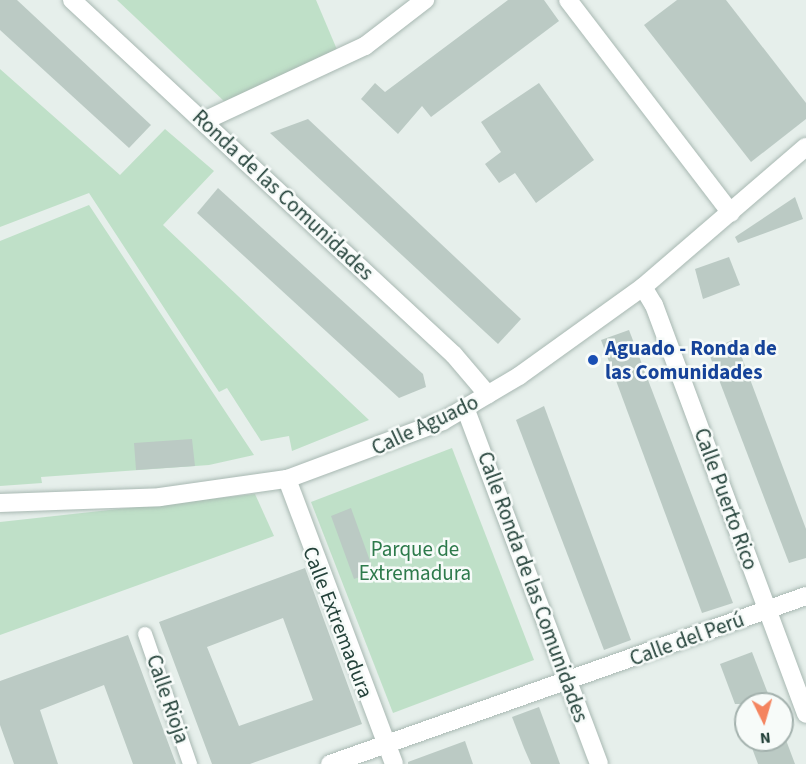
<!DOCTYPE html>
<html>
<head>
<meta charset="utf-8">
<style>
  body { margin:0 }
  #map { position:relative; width:806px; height:764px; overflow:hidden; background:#e6efeb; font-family:"Source Sans 3",sans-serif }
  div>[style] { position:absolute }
  .green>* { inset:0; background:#bfe0c8 }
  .building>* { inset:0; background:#bbcac4 }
  .roads { filter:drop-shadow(0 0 2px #a8b8b2) drop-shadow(0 0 2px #a8b8b2) }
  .lane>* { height:14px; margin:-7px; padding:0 7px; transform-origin:7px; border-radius:7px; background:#fff }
  .street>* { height:18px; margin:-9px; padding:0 9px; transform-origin:9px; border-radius:9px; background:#fff }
  .secondary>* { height:18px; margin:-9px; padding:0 9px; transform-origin:9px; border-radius:9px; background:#fff }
  .dots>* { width:16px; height:16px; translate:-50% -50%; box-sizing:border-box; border:3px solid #f7fbf9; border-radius:50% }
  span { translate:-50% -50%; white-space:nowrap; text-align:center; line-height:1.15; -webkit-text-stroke:5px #f7fbf9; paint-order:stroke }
  .street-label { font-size:21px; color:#24423a }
  .transit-label { font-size:21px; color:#164399; font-weight:700 }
  .left { translate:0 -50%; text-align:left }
  .park-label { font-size:21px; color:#2d7a4b }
  .north { position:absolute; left:734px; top:692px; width:60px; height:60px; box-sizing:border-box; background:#f7fbf9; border:2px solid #a3b1ad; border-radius:50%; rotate:175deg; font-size:16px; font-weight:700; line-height:24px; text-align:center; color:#24423a }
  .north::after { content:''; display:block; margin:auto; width:21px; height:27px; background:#f4845f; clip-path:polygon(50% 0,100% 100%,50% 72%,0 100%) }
</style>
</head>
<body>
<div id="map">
  <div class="green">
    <i style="clip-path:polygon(117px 0,316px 0,338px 52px,226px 103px)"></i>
    <i style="clip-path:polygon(0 69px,120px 175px,165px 129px,214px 171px,163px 225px,369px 420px,292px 451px,289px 436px,261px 441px,227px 388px,219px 392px,89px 193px,0 227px)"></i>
    <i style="clip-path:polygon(89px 205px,254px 455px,209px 465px,41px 477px,42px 483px,0 486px,0 241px)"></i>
    <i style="clip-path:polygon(452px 448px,534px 660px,393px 713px,311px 502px)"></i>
    <i style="clip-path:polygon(255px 494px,274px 536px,0 635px,0 522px)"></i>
  </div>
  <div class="building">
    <i style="clip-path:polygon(0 0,17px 0,151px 125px,129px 148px,0 30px)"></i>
    <i style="clip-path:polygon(508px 0,544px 0,559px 21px,431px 117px,422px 106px,398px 134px,361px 99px,375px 83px,385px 92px)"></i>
    <i style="clip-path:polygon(677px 0,726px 0,806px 103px,806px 119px,751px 162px,644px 25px)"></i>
    <i style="clip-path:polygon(539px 83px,594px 160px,536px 203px,515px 173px,499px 183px,485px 164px,501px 152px,481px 122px)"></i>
    <i style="clip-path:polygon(308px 119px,521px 319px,498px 344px,270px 133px)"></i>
    <i style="clip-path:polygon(218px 188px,423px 374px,426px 387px,399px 398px,197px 213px)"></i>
    <i style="clip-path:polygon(795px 197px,803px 219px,738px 243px,735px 237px)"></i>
    <i style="clip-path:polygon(729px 257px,740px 285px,703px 299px,695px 269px)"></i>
    <i style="clip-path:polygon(629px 330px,733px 603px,702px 613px,601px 340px)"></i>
    <i style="clip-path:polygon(735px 339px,806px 529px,806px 558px,789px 563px,708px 351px)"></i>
    <i style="clip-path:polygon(544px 406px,631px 640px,604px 650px,516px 420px)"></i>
    <i style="clip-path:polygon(192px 439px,195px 466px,136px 470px,134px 443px)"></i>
    <i style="clip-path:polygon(351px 508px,374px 572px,354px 579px,331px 516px)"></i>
    <i style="clip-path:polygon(evenodd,305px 568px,362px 724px,250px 764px,212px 764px,159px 622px,305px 568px,283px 618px,313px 700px,239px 726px,207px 647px,283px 618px)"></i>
    <i style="clip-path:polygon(128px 635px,176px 764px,133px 764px,104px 685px,40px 710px,58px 764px,14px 764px,0 725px,0 681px)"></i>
    <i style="clip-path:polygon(752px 652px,772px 704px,735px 704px,720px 664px)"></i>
    <i style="clip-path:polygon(539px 707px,560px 764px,531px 764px,524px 748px,512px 717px)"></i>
    <i style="clip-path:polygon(749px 740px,786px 740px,795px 764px,758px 764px)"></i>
    <i style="clip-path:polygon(465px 741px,473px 764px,408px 764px,408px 762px)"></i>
  </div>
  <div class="roads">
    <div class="lane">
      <i style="left:145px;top:634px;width:138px;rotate:70.9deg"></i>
    </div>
    <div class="street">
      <i style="left:72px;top:0;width:521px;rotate:42.9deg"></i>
      <i style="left:454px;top:355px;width:52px;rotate:49.6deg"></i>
      <i style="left:568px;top:0;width:268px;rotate:52.6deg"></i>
      <i style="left:204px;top:121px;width:178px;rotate:-25deg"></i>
      <i style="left:365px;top:46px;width:76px;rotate:-37.5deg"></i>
      <i style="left:643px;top:287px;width:21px;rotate:59deg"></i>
      <i style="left:654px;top:305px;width:436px;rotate:69.6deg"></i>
      <i style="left:466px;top:410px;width:378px;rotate:69.4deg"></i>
      <i style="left:287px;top:479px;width:304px;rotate:69.4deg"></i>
      <i style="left:330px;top:764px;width:505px;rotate:-19.44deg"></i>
    </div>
    <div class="secondary">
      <i style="left:0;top:503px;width:160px;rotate:-2.1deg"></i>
      <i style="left:160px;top:497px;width:128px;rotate:-8.1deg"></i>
      <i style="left:287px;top:479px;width:166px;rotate:-20.4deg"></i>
      <i style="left:443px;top:421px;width:88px;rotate:-30.6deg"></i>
      <i style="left:519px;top:376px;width:153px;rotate:-35.7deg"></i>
      <i style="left:643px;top:287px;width:215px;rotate:-40.7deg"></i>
    </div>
  </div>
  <div class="dots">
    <i style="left:593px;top:360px;background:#1a4fb4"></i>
  </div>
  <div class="street-label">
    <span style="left:283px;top:195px;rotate:43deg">Ronda de las Comunidades</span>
    <span style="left:425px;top:425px;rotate:-25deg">Calle Aguado</span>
    <span style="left:726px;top:499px;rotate:70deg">Calle Puerto Rico</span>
    <span style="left:533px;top:587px;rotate:70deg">Calle Ronda de las Comunidades</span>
    <span style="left:338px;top:622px;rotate:69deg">Calle Extremadura</span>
    <span style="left:687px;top:639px;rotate:-20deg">Calle del Perú</span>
    <span style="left:168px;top:699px;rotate:71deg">Calle Rioja</span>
  </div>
  <div class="transit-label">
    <span class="left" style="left:605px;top:360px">Aguado - Ronda de<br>las Comunidades</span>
  </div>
  <div class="park-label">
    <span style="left:415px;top:561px">Parque de<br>Extremadura</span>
  </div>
  <div class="north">N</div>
</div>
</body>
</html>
